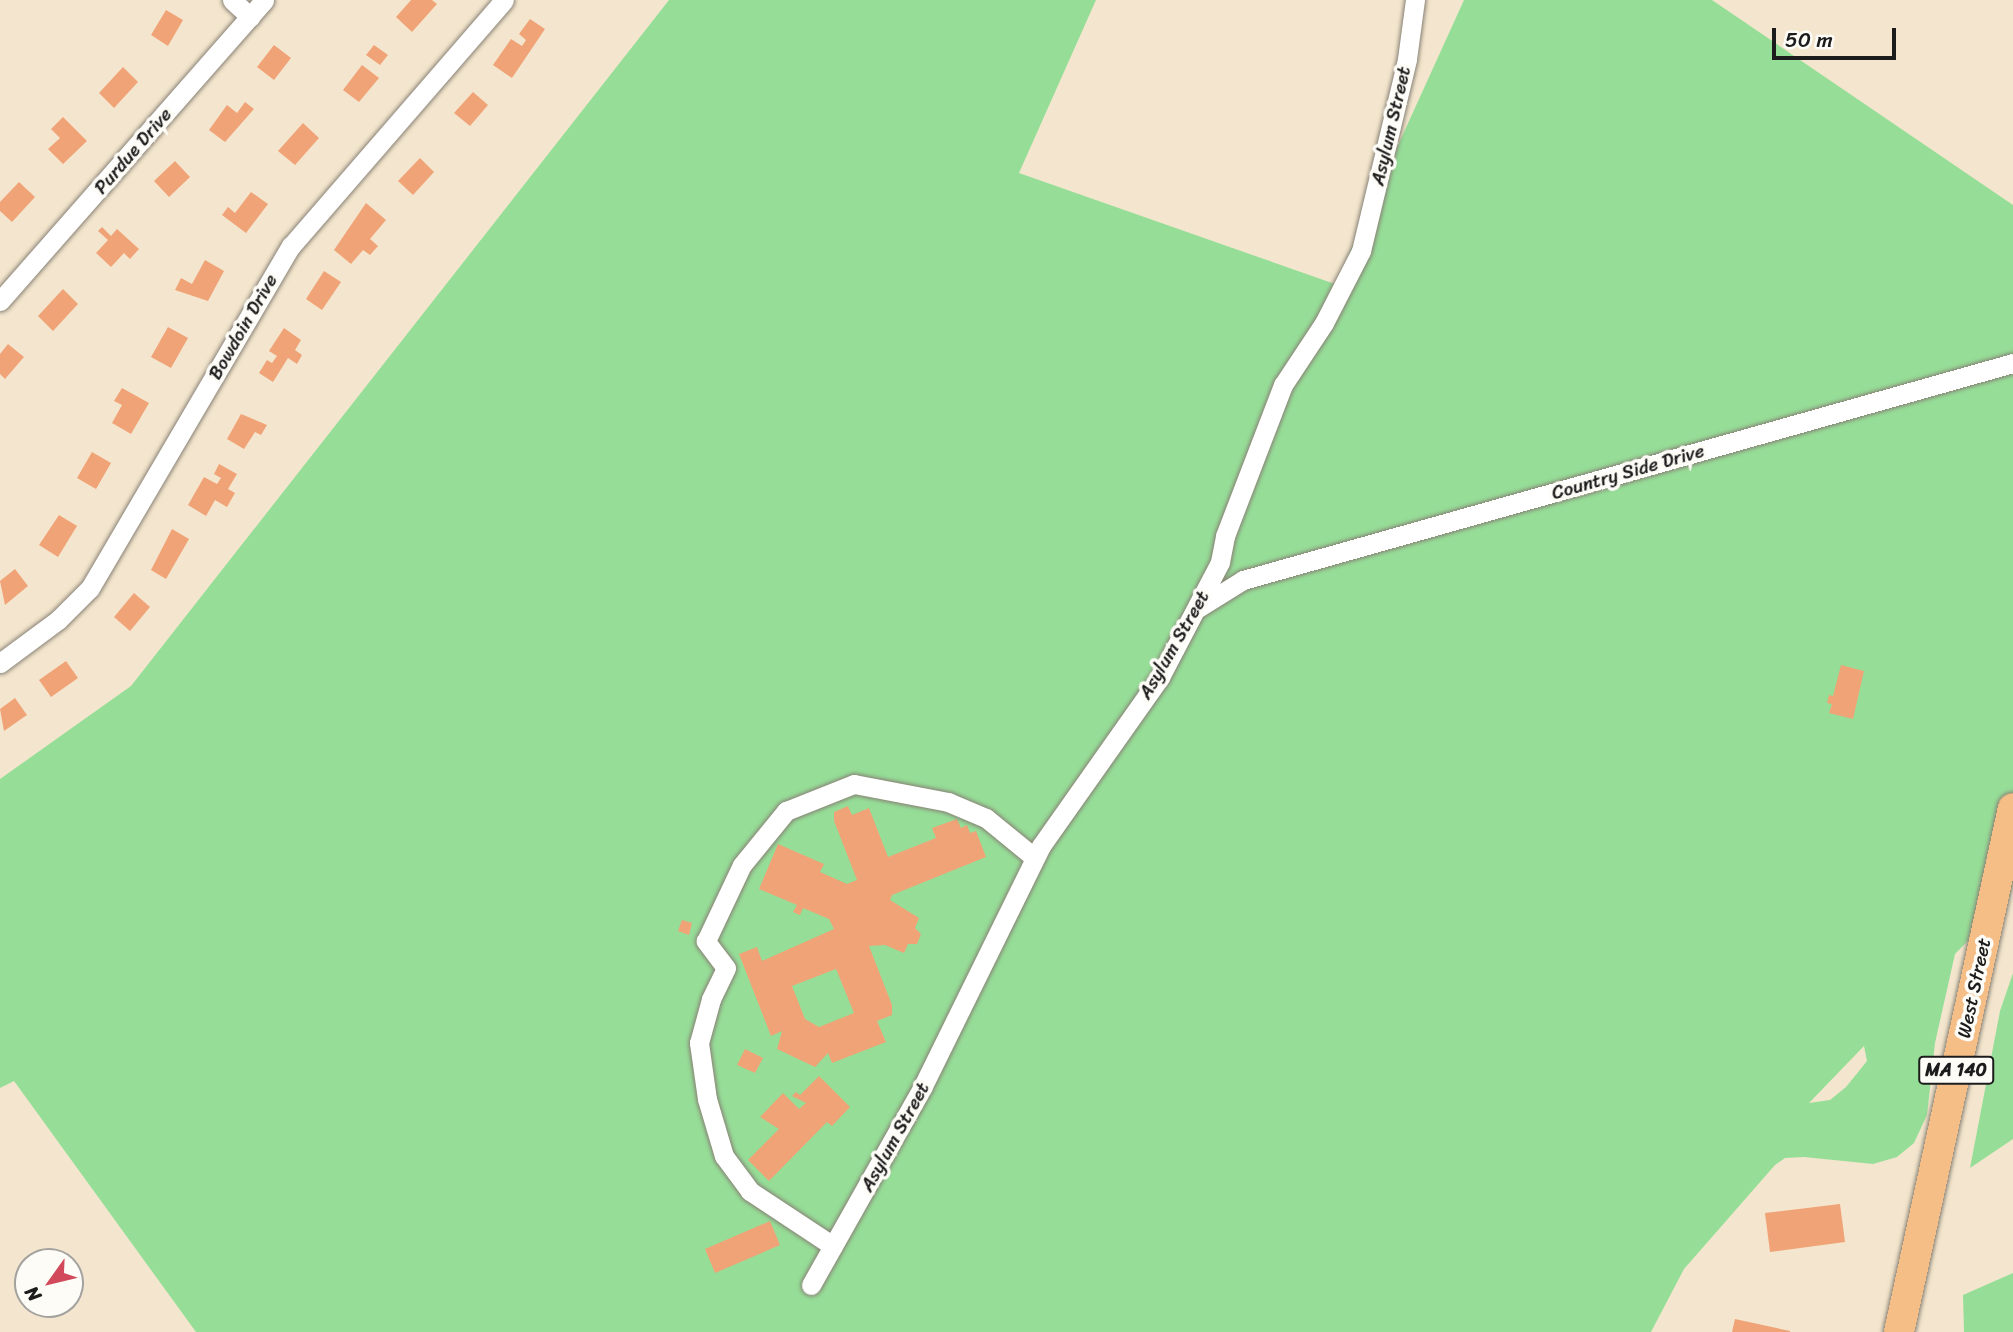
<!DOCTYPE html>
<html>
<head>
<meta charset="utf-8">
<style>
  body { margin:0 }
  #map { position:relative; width:2013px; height:1332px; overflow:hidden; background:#f4e6ce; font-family:Sriracha,sans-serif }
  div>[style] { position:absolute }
  .green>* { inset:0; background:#96de98 }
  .building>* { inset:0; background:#f0a377 }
  .roads { filter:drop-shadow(0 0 2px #888175) drop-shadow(0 0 2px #888175) }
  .street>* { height:19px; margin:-9.5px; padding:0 9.5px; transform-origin:9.5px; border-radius:9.5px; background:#fff }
  .primary>* { height:30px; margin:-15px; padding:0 15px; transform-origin:15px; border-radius:15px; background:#f6be87 }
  span { translate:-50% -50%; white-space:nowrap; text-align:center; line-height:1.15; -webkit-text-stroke:7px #fdfcf7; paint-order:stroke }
  .shield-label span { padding:2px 5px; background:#fdfcf7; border:2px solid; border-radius:5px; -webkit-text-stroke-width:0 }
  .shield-label { font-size:18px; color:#1c1c1c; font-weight:700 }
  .street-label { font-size:19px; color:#1c1c1c }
  .north { position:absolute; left:14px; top:1248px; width:70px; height:70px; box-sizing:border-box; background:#fdfcf7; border:2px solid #a3a29f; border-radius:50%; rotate:236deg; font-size:19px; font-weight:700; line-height:28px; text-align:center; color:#1c1c1c }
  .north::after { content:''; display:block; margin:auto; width:24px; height:32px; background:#d1495b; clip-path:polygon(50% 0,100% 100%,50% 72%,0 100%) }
  .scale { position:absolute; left:1772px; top:28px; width:124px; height:32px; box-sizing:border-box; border:4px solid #1c1c1c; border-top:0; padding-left:9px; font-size:21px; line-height:24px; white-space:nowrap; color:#1c1c1c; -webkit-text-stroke:5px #fdfcf7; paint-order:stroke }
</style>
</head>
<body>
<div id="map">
  <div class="green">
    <i style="clip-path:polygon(evenodd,669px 0,1096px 0,1019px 173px,1335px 284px,1464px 0,1712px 0,2013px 205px,2013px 882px,2009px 899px,1955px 954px,1935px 1043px,1927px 1115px,1914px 1143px,1897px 1157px,1873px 1164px,1804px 1157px,1785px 1158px,1775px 1165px,1684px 1269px,1651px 1332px,196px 1332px,14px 1081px,0 1088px,0 779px,131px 686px,669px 0,1864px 1046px,1867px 1061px,1846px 1087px,1830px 1100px,1809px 1103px,1864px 1046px)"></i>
    <i style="clip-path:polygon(2013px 973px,2013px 1139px,1970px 1168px,2000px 1011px)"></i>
    <i style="clip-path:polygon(2013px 1273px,2013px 1332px,1964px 1332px,1963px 1295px)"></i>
  </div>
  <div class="building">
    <i style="clip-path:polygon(411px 0,432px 0,437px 4px,412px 32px,396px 17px)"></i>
    <i style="clip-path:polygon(166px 10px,183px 20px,168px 46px,151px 35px)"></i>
    <i style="clip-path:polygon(530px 19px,545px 29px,512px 78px,493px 65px,511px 39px,522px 46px,526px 40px,519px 34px)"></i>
    <i style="clip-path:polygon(274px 45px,291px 58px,274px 80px,257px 67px)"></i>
    <i style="clip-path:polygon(374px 45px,388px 55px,380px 65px,366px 55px)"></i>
    <i style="clip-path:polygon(362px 65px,379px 78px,359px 102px,343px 90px)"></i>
    <i style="clip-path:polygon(123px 67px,138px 82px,114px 108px,99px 93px)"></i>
    <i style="clip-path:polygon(473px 92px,488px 105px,470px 126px,454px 113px)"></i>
    <i style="clip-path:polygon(245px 102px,254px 109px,225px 142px,209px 130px,227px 105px,237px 113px)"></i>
    <i style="clip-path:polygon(63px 117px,87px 141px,63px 164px,48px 149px,60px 138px,51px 129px)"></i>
    <i style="clip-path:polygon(303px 123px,319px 138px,295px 165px,278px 151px)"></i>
    <i style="clip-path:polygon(420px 158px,434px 172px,413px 195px,398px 181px)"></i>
    <i style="clip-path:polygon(175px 161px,190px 177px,169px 197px,154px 181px)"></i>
    <i style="clip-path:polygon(19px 182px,35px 197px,12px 222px,0 211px,0 202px)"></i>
    <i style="clip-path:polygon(251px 192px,268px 204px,246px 233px,222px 215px,228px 207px,235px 213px)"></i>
    <i style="clip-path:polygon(366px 203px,386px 220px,370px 239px,378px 246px,370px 255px,363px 250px,351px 264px,334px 250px)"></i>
    <i style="clip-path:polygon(102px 227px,111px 236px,117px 229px,139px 249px,130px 259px,124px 253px,111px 267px,96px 253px,108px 240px,98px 231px)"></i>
    <i style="clip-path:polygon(205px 260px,224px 271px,208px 301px,175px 290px,181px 278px,192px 284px)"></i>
    <i style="clip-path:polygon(324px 271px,341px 282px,322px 310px,306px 299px)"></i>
    <i style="clip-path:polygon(63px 289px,78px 304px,53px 331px,38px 316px)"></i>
    <i style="clip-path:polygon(168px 327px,188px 338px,171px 368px,151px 357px)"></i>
    <i style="clip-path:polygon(284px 328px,301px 340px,295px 350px,302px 355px,297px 364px,288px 358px,273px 382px,259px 373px,267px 360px,272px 363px,277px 356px,269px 351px)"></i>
    <i style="clip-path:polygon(8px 344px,24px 357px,5px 379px,0 374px,0 354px)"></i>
    <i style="clip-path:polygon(122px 388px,149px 403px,131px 434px,112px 423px,122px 405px,114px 401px)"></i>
    <i style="clip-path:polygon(241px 414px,267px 425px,261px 435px,255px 432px,244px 449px,227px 439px)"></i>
    <i style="clip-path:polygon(92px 452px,111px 463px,96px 489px,77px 478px)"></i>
    <i style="clip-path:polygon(219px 464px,237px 474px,228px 489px,235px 493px,227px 507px,215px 500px,206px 516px,188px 505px,204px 477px,217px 484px,221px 478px,214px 474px)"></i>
    <i style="clip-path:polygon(59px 515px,77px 526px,58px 557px,39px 545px)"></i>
    <i style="clip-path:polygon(172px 529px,189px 539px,166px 579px,151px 570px)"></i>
    <i style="clip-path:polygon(15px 569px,28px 586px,5px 605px,0 581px)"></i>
    <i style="clip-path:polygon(134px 593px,150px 607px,130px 631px,114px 617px)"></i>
    <i style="clip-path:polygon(66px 661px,78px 678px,51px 697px,39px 680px)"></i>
    <i style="clip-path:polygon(1841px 665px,1864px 671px,1853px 719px,1829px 713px,1832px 704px,1827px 703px,1829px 695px,1833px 696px)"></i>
    <i style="clip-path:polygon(15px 698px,27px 715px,4px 731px,0 709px)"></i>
    <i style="clip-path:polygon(evenodd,848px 806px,852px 815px,869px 808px,888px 857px,936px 838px,932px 828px,957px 819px,961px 828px,967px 825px,970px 833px,976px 831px,986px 857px,892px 895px,890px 900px,919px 918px,915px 928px,921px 934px,917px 944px,908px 944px,904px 953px,885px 945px,869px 946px,892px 1005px,892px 1015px,877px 1021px,886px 1042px,832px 1063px,828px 1053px,815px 1067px,777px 1049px,782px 1031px,771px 1036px,739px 954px,757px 947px,762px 961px,834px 929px,829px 919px,803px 908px,800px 915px,793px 912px,797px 905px,759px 889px,778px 844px,824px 864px,820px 872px,847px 884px,857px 880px,834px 821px,834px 812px,848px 806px,836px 969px,854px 1013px,819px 1027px,805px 1019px,792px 986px,836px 969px)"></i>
    <i style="clip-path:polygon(682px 920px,692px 923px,689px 935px,678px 931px)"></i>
    <i style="clip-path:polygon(745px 1049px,763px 1058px,755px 1073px,737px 1065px)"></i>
    <i style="clip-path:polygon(819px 1076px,850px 1107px,832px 1126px,827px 1122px,769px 1181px,748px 1160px,779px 1129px,760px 1117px,783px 1093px,799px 1109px,806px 1103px,792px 1096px,796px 1092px,800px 1095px)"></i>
    <i style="clip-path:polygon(1840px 1204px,1845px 1242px,1770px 1252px,1765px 1213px)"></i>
    <i style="clip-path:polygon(770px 1221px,780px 1245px,715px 1273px,705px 1249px)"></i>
    <i style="clip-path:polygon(1735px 1319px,1790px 1331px,1790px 1332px,1732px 1332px)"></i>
  </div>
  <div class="roads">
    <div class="street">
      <i style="left:232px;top:0;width:25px;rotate:43deg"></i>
      <i style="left:0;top:301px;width:400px;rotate:-48.7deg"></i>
      <i style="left:1198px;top:608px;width:53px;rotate:-31.9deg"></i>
      <i style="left:1243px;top:580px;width:800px;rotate:-15.74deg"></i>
      <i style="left:0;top:663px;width:72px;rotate:-36.6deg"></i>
      <i style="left:58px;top:620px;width:45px;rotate:-45deg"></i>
      <i style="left:90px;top:588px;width:397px;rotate:-59.6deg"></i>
      <i style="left:291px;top:246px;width:325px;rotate:-49.1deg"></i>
      <i style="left:833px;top:1246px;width:100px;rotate:-146.5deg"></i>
      <i style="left:750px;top:1191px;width:44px;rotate:-126.6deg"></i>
      <i style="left:724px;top:1156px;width:59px;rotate:-106.6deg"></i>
      <i style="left:707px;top:1099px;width:57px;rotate:-98.1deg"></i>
      <i style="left:699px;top:1043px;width:46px;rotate:-74.7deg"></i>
      <i style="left:711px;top:999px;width:34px;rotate:-64deg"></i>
      <i style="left:726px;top:968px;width:34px;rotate:-127deg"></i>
      <i style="left:706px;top:941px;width:84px;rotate:-64.7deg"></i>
      <i style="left:742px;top:865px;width:70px;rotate:-50.8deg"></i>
      <i style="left:786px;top:811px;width:73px;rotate:-21.7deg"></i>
      <i style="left:854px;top:784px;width:96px;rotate:10.8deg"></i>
      <i style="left:948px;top:802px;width:41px;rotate:22.8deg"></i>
      <i style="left:986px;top:818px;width:63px;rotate:39.2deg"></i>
      <i style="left:811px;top:1285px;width:228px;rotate:-60.6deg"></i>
      <i style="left:923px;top:1086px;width:267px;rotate:-63.8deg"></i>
      <i style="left:1041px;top:846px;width:207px;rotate:-54.8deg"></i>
      <i style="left:1160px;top:677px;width:130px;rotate:-62.4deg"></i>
      <i style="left:1220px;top:562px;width:26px;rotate:-79deg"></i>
      <i style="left:1225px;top:536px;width:162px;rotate:-69deg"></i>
      <i style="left:1283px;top:385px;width:74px;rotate:-56.5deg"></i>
      <i style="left:1324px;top:323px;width:81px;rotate:-62.8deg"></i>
      <i style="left:1361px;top:251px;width:197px;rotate:-76.5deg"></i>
      <i style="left:1407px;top:59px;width:60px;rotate:-82.3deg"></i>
    </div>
    <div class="primary">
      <i style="left:1899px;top:1332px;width:536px;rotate:-77.73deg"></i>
    </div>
  </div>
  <div class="shield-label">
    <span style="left:1956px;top:1070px">MA 140</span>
  </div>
  <div class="street-label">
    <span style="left:1391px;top:126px;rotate:-77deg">Asylum Street</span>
    <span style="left:133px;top:151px;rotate:-49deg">Purdue Drive</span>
    <span style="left:243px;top:327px;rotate:-60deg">Bowdoin Drive</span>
    <span style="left:1628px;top:472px;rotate:-16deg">Country Side Drive</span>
    <span style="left:1174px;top:645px;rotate:-60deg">Asylum Street</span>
    <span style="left:1974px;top:988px;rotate:-78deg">West Street</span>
    <span style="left:895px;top:1137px;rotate:-61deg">Asylum Street</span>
  </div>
  <div class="north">N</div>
  <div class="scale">50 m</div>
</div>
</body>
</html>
